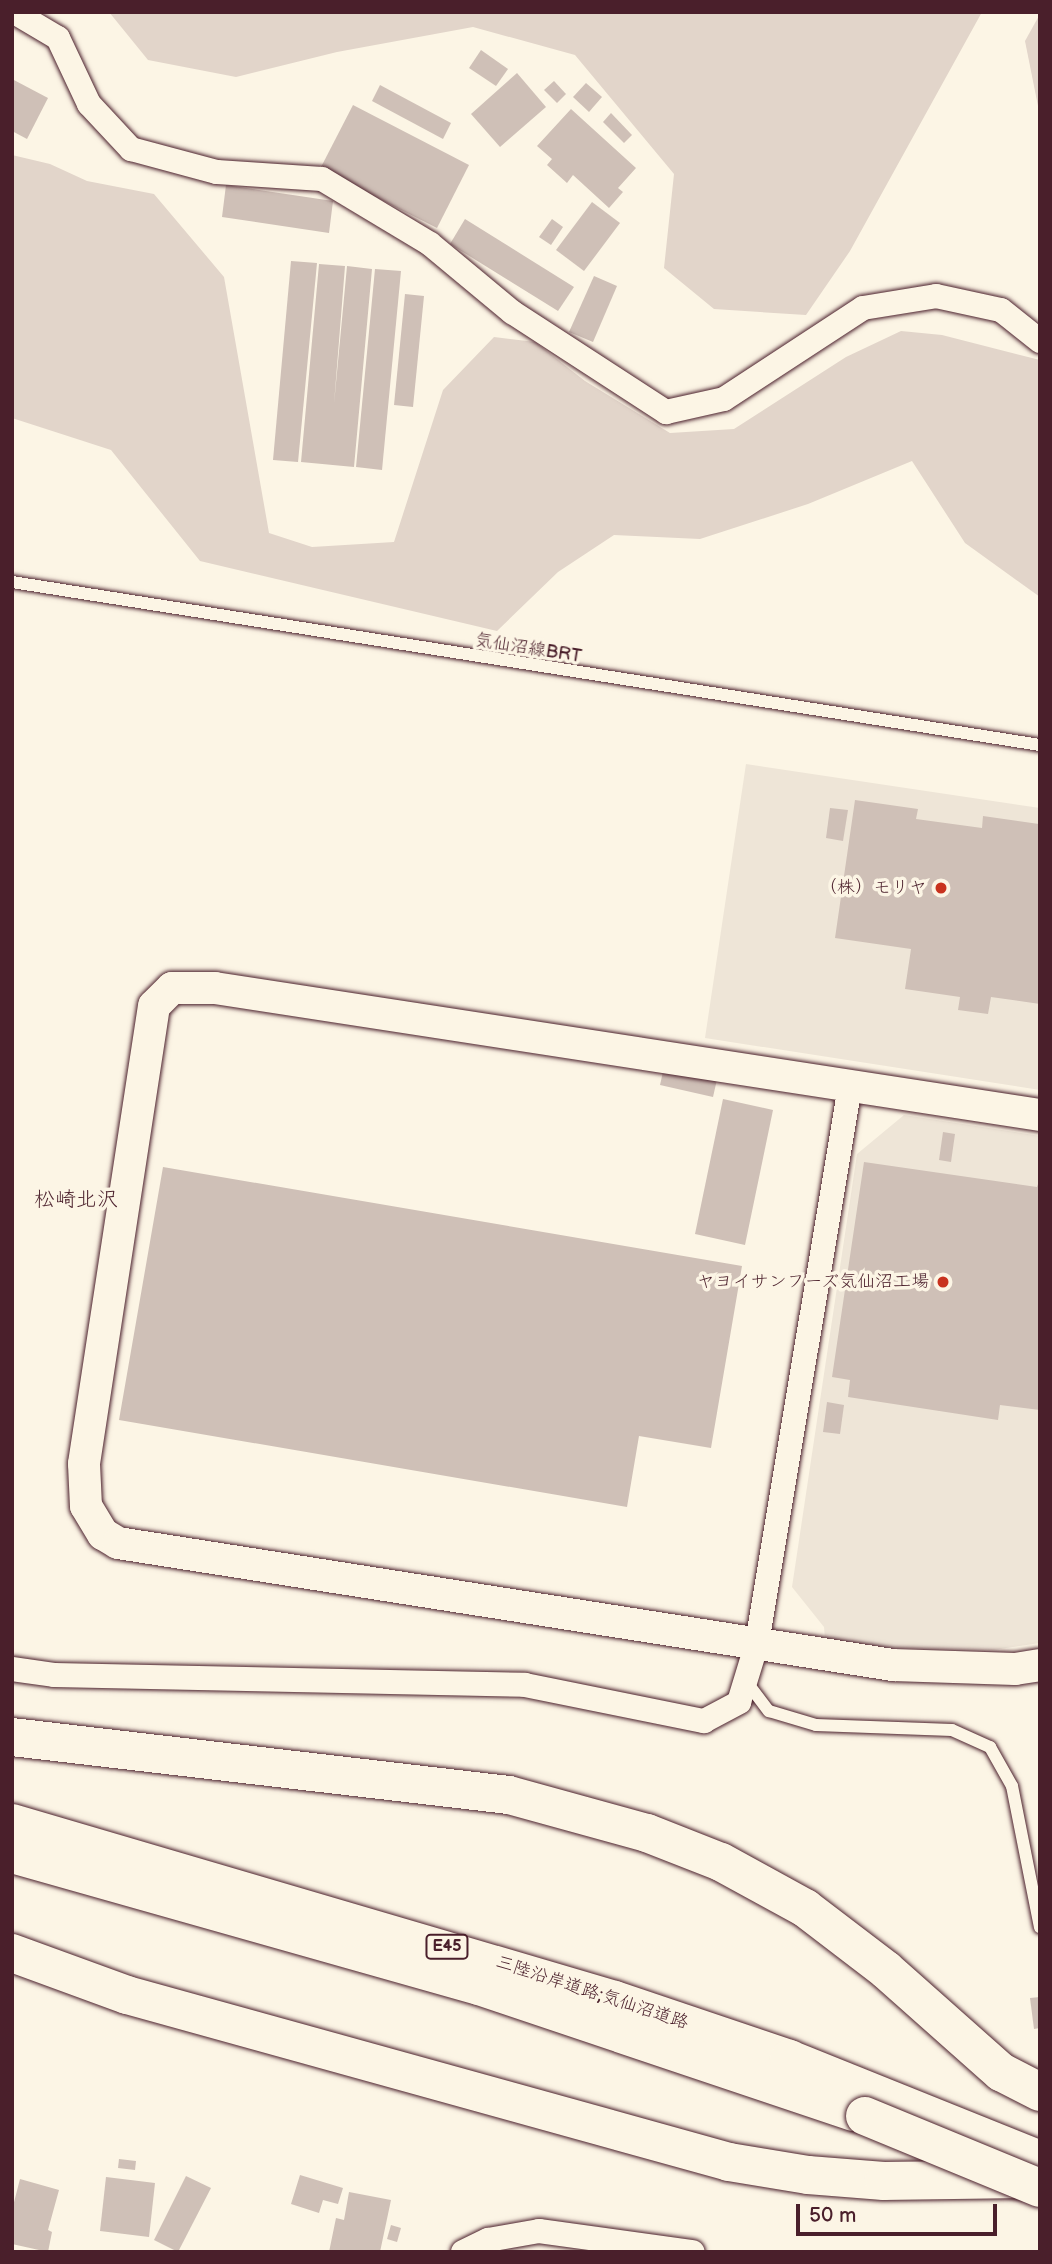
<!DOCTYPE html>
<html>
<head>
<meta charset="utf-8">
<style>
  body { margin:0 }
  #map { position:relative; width:1052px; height:2264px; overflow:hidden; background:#fcf5e5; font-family:"Balsamiq Sans","Klee One",sans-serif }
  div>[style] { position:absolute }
  .built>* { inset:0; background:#eee5d7 }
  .green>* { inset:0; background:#e2d5ca }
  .building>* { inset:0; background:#cfc0b7 }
  .roads { filter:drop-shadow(0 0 2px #4a1f2b) drop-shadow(0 0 2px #4a1f2b) }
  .service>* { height:12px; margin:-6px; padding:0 6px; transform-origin:6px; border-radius:6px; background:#fcf5e5 }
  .minor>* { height:24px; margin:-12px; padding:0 12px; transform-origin:12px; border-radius:12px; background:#fcf5e5 }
  .tertiary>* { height:32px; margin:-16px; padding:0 16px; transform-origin:16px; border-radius:16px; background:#fcf5e5 }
  .motorway>* { height:38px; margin:-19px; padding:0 19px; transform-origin:19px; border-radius:19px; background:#fcf5e5 }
  .bridges { filter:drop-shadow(0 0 2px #4a1f2b) drop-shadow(0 0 2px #4a1f2b) }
  .motorway-bridge>* { height:38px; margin:-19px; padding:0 19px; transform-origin:19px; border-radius:19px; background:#fcf5e5 }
  .dots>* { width:19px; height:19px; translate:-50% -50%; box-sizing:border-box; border:4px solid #fcf5e5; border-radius:50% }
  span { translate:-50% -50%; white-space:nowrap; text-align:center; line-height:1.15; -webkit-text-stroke:7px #fcf5e5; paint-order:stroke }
  .shield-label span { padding:2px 5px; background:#fcf5e5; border:2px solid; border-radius:5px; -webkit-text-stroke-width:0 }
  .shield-label { font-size:16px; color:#4a1f2b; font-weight:700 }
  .street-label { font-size:18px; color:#4a1f2b }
  .poi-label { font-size:18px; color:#4a1f2b }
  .right { translate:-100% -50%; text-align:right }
  .quarter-label { font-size:21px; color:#4a1f2b }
  .frame { position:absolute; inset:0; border:14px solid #4a1f2b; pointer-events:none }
  .scale { position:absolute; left:796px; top:2204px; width:201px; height:32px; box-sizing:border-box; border:4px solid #4a1f2b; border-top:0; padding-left:9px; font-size:21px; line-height:24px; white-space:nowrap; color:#4a1f2b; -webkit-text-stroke:5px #fcf5e5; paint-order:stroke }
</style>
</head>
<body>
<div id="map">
  <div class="built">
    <i style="clip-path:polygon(746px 764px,1040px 808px,1040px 1090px,705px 1038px)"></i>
    <i style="clip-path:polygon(904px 1115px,1040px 1136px,1040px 1643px,993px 1650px,871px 1647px,825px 1639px,824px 1627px,792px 1587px,857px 1154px)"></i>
  </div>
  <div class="green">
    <i style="clip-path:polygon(109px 12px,982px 12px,850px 251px,806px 315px,714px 309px,664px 268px,674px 174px,575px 55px,473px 27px,337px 52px,236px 77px,148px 60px)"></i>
    <i style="clip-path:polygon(1040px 14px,1040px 116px,1025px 41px)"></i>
    <i style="clip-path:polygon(12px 155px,50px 164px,87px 181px,154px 194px,224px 277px,269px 533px,312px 547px,394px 542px,443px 390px,494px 337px,535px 342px,585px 381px,670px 433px,734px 429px,846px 357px,901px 331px,942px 335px,1040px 360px,1040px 597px,965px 543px,912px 461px,808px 504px,700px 539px,614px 535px,558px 572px,497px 631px,200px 561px,111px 450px,12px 418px)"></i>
  </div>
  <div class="building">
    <i style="clip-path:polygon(481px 50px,508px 69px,496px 86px,469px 68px)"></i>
    <i style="clip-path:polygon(517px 73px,546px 107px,500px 147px,471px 114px)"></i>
    <i style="clip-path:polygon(12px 79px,48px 98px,27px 139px,12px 131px)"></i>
    <i style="clip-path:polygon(554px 81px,566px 94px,557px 103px,544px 90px)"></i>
    <i style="clip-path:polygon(586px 83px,602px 97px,589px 112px,573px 97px)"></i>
    <i style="clip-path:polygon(380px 85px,451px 123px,443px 139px,372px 101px)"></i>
    <i style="clip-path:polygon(353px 105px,469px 165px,437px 228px,320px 169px)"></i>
    <i style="clip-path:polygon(571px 109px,636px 168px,618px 188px,623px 192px,609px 208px,573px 175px,567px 183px,547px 165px,552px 159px,537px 146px)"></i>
    <i style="clip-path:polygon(611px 113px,632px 135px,624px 143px,603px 122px)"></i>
    <i style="clip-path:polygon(226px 185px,333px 201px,329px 233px,222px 217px)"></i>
    <i style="clip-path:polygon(592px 202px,620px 223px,584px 271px,556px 250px)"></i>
    <i style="clip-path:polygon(465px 219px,574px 287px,558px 311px,450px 244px)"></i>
    <i style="clip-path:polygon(552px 219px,563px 227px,551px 245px,539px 237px)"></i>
    <i style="clip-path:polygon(291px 261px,317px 263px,298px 462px,273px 460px)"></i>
    <i style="clip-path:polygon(319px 264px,345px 266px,334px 404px,347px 266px,372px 269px,354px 467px,301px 462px)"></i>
    <i style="clip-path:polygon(375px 269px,401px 271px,382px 470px,356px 467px)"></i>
    <i style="clip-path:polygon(594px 276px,617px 286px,593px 342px,569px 332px)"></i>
    <i style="clip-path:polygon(405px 294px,424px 296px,413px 407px,394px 405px)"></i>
    <i style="clip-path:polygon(855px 800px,918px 809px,916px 819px,982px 828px,983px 816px,1039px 824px,1040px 1004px,991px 997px,988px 1014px,958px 1010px,960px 997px,905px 989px,911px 949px,835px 938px)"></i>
    <i style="clip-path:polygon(830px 808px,848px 810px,843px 841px,826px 838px)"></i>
    <i style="clip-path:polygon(665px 1063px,718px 1075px,713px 1097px,660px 1085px)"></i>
    <i style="clip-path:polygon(723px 1099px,773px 1110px,745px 1245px,695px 1234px)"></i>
    <i style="clip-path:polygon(943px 1132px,955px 1134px,951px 1162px,939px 1160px)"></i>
    <i style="clip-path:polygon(864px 1162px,1037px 1187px,1040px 1178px,1040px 1410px,1000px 1405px,998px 1420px,848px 1397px,850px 1380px,832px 1377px)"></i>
    <i style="clip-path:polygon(163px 1167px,742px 1266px,711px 1448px,639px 1436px,627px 1507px,119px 1420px)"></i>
    <i style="clip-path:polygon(827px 1402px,844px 1405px,840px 1434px,823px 1432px)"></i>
    <i style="clip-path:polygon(1040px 1997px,1040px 2028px,1034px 2029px,1030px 1998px)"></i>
    <i style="clip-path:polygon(119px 2159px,136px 2161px,135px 2170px,118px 2168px)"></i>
    <i style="clip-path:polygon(300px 2175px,343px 2188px,338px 2204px,323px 2200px,319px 2213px,291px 2204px)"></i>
    <i style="clip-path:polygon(186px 2176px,211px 2188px,178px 2252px,154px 2240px)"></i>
    <i style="clip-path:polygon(106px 2177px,155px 2183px,149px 2237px,100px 2231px)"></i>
    <i style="clip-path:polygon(20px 2179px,59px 2190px,48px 2230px,52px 2232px,48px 2252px,12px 2244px,12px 2210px)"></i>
    <i style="clip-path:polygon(349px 2192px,391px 2200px,380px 2252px,329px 2252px,336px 2218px,344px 2220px)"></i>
    <i style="clip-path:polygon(391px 2225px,401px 2228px,397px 2242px,387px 2239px)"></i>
  </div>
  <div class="roads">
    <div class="service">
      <i style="left:12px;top:582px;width:1041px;rotate:9.01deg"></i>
      <i style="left:746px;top:1681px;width:38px;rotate:53deg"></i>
      <i style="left:769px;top:1711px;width:49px;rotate:16.6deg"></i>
      <i style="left:816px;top:1725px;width:136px;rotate:2.1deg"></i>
      <i style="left:952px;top:1730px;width:42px;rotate:24.1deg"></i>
      <i style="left:990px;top:1747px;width:45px;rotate:60.6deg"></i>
      <i style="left:1012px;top:1786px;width:144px;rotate:78.8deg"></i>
    </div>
    <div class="minor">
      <i style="left:14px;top:12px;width:51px;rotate:30.6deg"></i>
      <i style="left:58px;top:38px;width:73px;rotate:64.8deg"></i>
      <i style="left:89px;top:104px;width:62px;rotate:47deg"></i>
      <i style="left:131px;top:149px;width:89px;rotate:15deg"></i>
      <i style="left:217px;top:172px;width:105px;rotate:3.8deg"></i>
      <i style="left:322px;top:179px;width:126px;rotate:31deg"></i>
      <i style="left:430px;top:244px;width:107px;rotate:39.7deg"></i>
      <i style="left:512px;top:312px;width:184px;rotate:33deg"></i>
      <i style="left:666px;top:412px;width:59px;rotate:-12.6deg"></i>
      <i style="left:724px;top:399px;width:166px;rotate:-33.2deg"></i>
      <i style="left:863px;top:308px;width:74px;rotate:-9.3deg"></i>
      <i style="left:936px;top:296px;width:66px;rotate:12.2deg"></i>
      <i style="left:1001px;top:310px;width:50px;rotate:38.5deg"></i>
      <i style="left:12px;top:1669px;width:42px;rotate:8.1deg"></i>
      <i style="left:54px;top:1675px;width:471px;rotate:1.2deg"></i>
      <i style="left:525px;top:1685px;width:183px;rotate:11.4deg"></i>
      <i style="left:704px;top:1721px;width:40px;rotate:-28deg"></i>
      <i style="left:739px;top:1702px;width:62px;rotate:-73deg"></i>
      <i style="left:757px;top:1643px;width:565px;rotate:-80.52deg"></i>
      <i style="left:463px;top:2252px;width:28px;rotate:-26deg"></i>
      <i style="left:488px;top:2240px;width:52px;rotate:-10deg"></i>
      <i style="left:539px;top:2231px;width:155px;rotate:7.8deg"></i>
    </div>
    <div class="tertiary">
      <i style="left:1040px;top:1115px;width:835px;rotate:-171.25deg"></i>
      <i style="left:215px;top:988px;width:43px;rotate:180deg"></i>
      <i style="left:172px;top:988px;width:25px;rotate:135deg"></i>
      <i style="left:154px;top:1006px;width:463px;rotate:98.7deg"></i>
      <i style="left:84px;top:1464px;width:42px;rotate:87.3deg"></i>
      <i style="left:86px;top:1506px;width:33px;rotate:59deg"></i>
      <i style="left:103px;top:1534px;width:17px;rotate:31deg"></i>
      <i style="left:118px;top:1543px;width:785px;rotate:8.95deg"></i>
      <i style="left:893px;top:1665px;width:122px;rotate:1.9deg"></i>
      <i style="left:1015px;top:1669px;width:25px;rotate:-9deg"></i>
    </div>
    <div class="motorway">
      <i style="left:12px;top:1737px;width:500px;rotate:6.66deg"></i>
      <i style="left:509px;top:1795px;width:143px;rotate:15.4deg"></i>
      <i style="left:647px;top:1833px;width:79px;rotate:21.4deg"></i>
      <i style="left:721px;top:1862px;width:96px;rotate:28.7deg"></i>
      <i style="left:805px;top:1908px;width:102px;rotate:37.4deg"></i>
      <i style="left:886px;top:1970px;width:154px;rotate:41.6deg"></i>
      <i style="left:1001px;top:2072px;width:44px;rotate:27.1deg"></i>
      <i style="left:12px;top:1823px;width:628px;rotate:16.36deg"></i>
      <i style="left:615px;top:2000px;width:184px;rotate:18.7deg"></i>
      <i style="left:789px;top:2059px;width:271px;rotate:21.9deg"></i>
      <i style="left:12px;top:1854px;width:485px;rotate:15.8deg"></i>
      <i style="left:479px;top:1986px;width:395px;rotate:18.6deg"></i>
      <i style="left:12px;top:1953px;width:122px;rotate:20.1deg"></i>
      <i style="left:127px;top:1995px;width:625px;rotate:15.5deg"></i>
      <i style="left:729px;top:2162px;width:80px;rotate:9.3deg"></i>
      <i style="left:808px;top:2175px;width:76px;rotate:4.5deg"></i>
      <i style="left:884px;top:2181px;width:140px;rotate:-0.8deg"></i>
    </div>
  </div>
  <div class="bridges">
    <div class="motorway-bridge">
      <i style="left:865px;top:2116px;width:189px;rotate:22.4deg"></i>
    </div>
  </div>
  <div class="dots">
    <i style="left:941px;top:888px;background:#c8321e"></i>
    <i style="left:943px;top:1282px;background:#c8321e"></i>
  </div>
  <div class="shield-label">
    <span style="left:447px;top:1947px">E45</span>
  </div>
  <div class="street-label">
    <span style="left:528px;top:649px;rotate:9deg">気仙沼線BRT</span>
    <span style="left:592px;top:1993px;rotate:18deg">三陸沿岸道路;気仙沼道路</span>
  </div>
  <div class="poi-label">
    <span class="right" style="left:927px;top:888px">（株）モリヤ</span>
    <span class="right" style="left:929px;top:1282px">ヤヨイサンフーズ気仙沼工場</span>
  </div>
  <div class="quarter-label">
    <span style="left:76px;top:1200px">松崎北沢</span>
  </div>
  <div class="frame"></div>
  <div class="scale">50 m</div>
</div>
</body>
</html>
